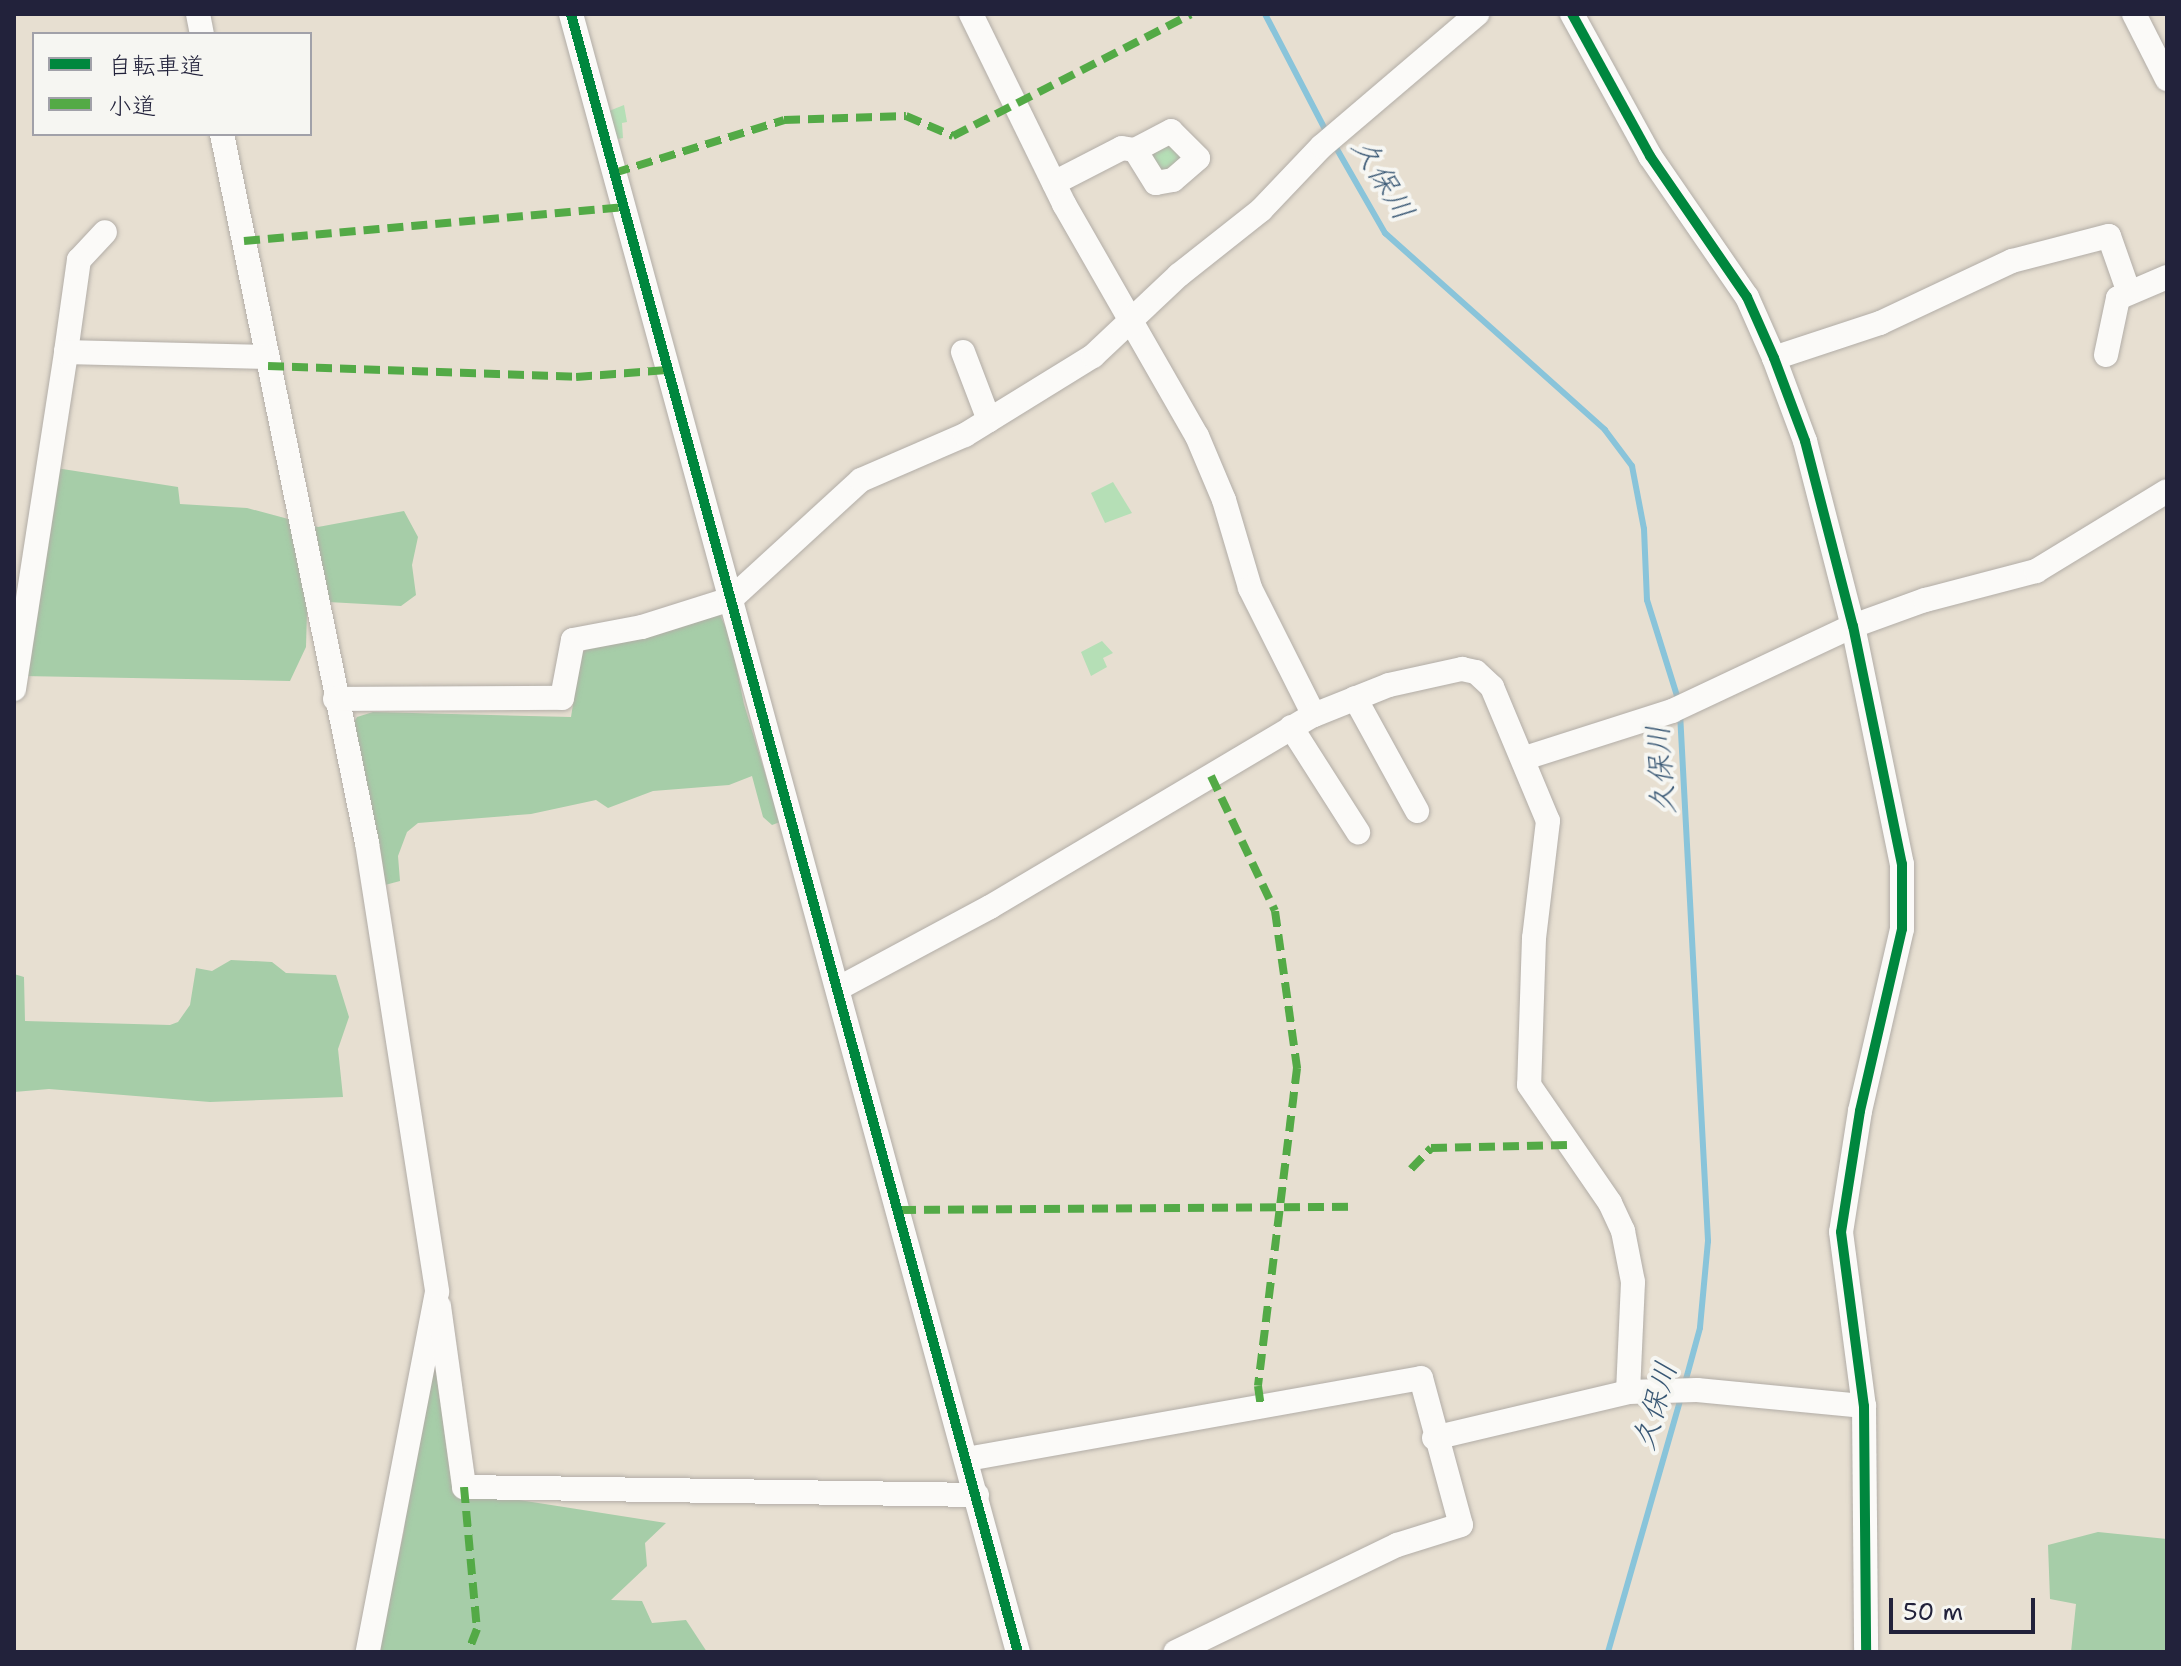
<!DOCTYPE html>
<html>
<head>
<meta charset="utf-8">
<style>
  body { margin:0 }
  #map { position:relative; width:2181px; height:1666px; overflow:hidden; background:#e7dfd1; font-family:"Shantell Sans","Klee One",sans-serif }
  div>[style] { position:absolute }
  .green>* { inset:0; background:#b5dfb6 }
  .forest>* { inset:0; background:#a6cda8 }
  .stream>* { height:6px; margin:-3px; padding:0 3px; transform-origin:3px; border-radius:3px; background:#89c4da }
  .roads { filter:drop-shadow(0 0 2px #b2ada7) drop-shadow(0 0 2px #b2ada7) }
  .minor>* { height:24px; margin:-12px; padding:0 12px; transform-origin:12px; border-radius:12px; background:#fbfaf8 }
  .quiet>* { height:8px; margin-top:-4px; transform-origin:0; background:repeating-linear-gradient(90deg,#53aa46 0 16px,transparent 0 24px) }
  .cycleway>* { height:10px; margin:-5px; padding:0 5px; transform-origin:5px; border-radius:5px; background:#00873e }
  span { translate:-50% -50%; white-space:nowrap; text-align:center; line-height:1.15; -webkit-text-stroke:8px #f6f6f2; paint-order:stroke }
  .water-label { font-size:30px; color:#385774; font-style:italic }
  .frame { position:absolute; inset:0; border:16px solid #22223b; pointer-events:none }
  .legend { position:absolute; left:32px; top:32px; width:280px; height:104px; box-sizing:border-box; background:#f6f6f2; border:2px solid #a1a1a9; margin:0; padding:10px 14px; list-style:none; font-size:24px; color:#22223b }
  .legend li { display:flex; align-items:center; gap:16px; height:40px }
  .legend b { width:40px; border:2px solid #a1a1a9 }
  .scale { position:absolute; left:1889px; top:1598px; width:146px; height:36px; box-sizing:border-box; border:4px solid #22223b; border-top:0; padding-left:10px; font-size:24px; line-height:28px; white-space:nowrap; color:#22223b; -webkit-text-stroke:6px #f6f6f2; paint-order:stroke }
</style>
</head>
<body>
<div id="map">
  <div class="green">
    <i style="clip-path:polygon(624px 105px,627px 122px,622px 123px,623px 138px,617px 139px,609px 111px)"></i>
    <i style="clip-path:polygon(1166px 140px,1192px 157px,1163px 178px,1148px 151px)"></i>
    <i style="clip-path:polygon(1113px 482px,1132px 513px,1105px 523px,1091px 493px)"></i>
    <i style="clip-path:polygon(1102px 641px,1113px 653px,1103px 658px,1107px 667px,1091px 676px,1081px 652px)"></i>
  </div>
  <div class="forest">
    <i style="clip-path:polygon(56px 468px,178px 487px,180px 504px,247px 508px,318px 527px,404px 511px,418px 537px,412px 565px,416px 595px,401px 606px,328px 602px,307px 612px,306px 647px,290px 681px,22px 676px)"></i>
    <i style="clip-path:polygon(719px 613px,730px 636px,744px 704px,780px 822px,772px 825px,763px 817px,752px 776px,729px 785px,653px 791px,608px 808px,596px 800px,531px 814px,418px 823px,407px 832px,398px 856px,400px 881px,385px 885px,352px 726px,357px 717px,373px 712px,571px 717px,581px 654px,590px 646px)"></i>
    <i style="clip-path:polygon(231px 960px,272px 962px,286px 973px,336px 975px,349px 1017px,338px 1049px,343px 1097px,210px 1102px,49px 1089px,14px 1092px,14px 974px,24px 977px,25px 1021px,170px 1025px,178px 1022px,190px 1005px,196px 968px,212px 971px)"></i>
    <i style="clip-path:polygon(434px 1348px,456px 1490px,666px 1523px,645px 1543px,647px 1566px,611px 1600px,642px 1601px,652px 1623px,686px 1620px,707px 1652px,377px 1652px,404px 1531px,410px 1463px)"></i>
    <i style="clip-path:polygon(2098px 1532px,2167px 1539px,2167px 1652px,2071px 1652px,2076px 1604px,2050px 1599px,2048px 1545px)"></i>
  </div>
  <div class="stream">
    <i style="left:1265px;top:14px;width:136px;rotate:62.5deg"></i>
    <i style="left:1334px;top:144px;width:103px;rotate:60.2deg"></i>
    <i style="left:1385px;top:233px;width:295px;rotate:41.8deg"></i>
    <i style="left:1605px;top:430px;width:45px;rotate:53.1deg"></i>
    <i style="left:1632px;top:466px;width:64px;rotate:79.2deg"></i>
    <i style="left:1644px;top:529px;width:71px;rotate:87.6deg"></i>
    <i style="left:1647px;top:600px;width:107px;rotate:72.6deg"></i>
    <i style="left:1680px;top:713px;width:529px;rotate:86.96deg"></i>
    <i style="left:1708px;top:1241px;width:87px;rotate:95.3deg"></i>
    <i style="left:1700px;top:1328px;width:57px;rotate:105.3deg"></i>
    <i style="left:1608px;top:1652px;width:264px;rotate:-74deg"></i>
  </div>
  <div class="roads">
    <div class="minor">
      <i style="left:198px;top:14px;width:20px;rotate:79deg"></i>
      <i style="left:571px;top:14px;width:1698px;rotate:74.74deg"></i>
      <i style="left:971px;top:14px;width:212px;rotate:63.9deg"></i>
      <i style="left:1064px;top:204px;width:267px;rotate:60.2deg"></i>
      <i style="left:1197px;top:436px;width:69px;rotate:67.1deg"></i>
      <i style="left:1224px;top:500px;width:92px;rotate:73.5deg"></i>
      <i style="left:1250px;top:588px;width:142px;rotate:63.3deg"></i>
      <i style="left:1572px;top:14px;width:162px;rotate:61.2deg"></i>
      <i style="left:1650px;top:156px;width:171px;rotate:55.5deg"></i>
      <i style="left:1747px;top:297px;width:67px;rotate:66.1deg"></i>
      <i style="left:1774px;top:358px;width:89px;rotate:69.5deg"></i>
      <i style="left:1805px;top:441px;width:191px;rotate:75.5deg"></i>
      <i style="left:1853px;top:626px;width:243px;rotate:78.4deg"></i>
      <i style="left:1902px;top:864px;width:65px;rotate:90deg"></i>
      <i style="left:1902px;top:929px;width:187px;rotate:103deg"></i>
      <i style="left:1860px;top:1111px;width:122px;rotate:98.9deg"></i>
      <i style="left:1841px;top:1232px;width:176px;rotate:82.5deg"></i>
      <i style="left:1864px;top:1406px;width:246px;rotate:89.5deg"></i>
      <i style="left:2134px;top:14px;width:73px;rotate:63.1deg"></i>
      <i style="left:222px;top:134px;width:724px;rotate:78.44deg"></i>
      <i style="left:367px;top:843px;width:454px;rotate:81.1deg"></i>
      <i style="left:437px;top:1292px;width:367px;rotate:100.9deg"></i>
      <i style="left:1054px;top:183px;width:76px;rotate:-27.2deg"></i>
      <i style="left:1122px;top:148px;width:13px;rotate:9deg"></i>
      <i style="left:1135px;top:150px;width:39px;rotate:58deg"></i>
      <i style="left:1156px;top:183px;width:17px;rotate:-10deg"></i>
      <i style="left:1173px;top:180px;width:33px;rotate:-41deg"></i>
      <i style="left:1198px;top:158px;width:38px;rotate:-135deg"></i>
      <i style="left:1171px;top:131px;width:41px;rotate:152.2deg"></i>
      <i style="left:66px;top:352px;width:93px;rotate:-82deg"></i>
      <i style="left:79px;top:260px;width:38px;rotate:-47deg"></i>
      <i style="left:963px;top:352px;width:73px;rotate:69.1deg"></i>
      <i style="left:2106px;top:355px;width:58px;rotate:-78.1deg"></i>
      <i style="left:2118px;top:298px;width:53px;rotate:-23.2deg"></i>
      <i style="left:1774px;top:358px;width:112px;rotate:-18.3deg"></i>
      <i style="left:1880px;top:323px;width:146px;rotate:-25.2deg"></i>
      <i style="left:2012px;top:261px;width:100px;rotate:-14.5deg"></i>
      <i style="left:2109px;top:236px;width:57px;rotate:70.6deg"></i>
      <i style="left:14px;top:689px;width:341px;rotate:-81.2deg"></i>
      <i style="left:66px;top:352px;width:200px;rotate:1.4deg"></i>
      <i style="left:1355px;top:698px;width:129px;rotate:61.2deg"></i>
      <i style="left:335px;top:699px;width:227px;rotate:-0.3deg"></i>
      <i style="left:562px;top:698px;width:59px;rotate:-79.3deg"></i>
      <i style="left:573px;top:640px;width:70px;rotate:-10.7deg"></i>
      <i style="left:642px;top:627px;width:93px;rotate:-17.5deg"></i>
      <i style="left:731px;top:599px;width:176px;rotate:-42.5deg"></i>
      <i style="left:861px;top:480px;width:113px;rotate:-23.4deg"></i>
      <i style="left:965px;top:435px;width:150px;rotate:-31.7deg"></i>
      <i style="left:1093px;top:356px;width:118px;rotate:-43.3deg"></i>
      <i style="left:1179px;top:275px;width:105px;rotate:-38.4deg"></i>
      <i style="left:1261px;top:210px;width:88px;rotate:-46.4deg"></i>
      <i style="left:1322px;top:146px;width:204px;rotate:-40.4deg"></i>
      <i style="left:1291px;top:727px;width:125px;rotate:57.5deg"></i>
      <i style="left:1525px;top:758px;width:154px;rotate:-17.7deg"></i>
      <i style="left:1672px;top:711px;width:200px;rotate:-25.2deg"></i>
      <i style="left:1853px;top:626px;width:77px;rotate:-19.9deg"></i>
      <i style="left:1925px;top:600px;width:115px;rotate:-14.6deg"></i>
      <i style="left:2036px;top:571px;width:153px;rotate:-31.4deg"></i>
      <i style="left:839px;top:988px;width:171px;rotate:-28.2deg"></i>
      <i style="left:990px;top:907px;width:377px;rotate:-30.7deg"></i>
      <i style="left:1314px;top:715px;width:81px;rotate:-21.8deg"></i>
      <i style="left:1389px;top:685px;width:75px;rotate:-12.4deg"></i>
      <i style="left:1462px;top:669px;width:14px;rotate:12deg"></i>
      <i style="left:1476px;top:672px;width:22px;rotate:43deg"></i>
      <i style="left:1492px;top:687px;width:145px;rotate:67.3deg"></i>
      <i style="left:1548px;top:821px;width:118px;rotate:96.8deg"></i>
      <i style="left:1534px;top:938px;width:147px;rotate:91.9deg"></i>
      <i style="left:1529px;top:1085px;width:143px;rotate:55.5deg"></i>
      <i style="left:1610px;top:1203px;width:31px;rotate:65deg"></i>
      <i style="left:1623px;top:1231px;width:52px;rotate:78.9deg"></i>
      <i style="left:1633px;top:1282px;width:110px;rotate:92.6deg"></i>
      <i style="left:439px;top:1306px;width:183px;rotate:82.1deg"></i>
      <i style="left:464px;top:1487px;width:513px;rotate:0.89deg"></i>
      <i style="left:1434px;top:1438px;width:199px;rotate:-13.3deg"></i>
      <i style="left:1628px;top:1392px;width:69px;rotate:-1.7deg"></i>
      <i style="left:1697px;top:1390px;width:168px;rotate:5.5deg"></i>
      <i style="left:967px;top:1459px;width:461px;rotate:-10.1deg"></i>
      <i style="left:1421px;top:1378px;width:152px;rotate:74.8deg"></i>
      <i style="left:1461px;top:1525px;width:67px;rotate:162.6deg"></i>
      <i style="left:1397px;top:1545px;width:246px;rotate:154.2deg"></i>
    </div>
  </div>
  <div class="quiet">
    <i style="left:614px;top:173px;width:178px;rotate:-17.3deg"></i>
    <i style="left:784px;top:120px;width:122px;rotate:-1.9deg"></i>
    <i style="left:906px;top:116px;width:51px;rotate:23.1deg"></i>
    <i style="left:953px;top:136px;width:267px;rotate:-27.1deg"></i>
    <i style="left:244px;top:241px;width:380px;rotate:-5.1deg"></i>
    <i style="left:268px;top:366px;width:308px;rotate:2deg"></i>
    <i style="left:576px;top:377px;width:91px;rotate:-4.4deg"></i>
    <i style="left:1211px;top:776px;width:149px;rotate:64.6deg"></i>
    <i style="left:1275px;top:911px;width:159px;rotate:82deg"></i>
    <i style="left:1297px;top:1068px;width:320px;rotate:97deg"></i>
    <i style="left:1258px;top:1386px;width:21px;rotate:82deg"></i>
    <i style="left:1411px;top:1169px;width:29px;rotate:-46deg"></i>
    <i style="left:1431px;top:1148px;width:137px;rotate:-1.3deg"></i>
    <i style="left:900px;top:1210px;width:454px;rotate:-0.4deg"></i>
    <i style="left:464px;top:1487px;width:143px;rotate:84.8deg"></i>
    <i style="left:477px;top:1629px;width:25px;rotate:111deg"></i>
  </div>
  <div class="cycleway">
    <i style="left:571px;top:14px;width:1698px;rotate:74.74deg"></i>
    <i style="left:1572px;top:14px;width:162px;rotate:61.2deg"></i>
    <i style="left:1650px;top:156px;width:171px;rotate:55.5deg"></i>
    <i style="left:1747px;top:297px;width:67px;rotate:66.1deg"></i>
    <i style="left:1774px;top:358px;width:89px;rotate:69.5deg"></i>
    <i style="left:1805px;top:441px;width:191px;rotate:75.5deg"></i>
    <i style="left:1853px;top:626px;width:243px;rotate:78.4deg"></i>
    <i style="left:1902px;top:864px;width:65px;rotate:90deg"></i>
    <i style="left:1902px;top:929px;width:187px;rotate:103deg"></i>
    <i style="left:1860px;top:1111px;width:122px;rotate:98.9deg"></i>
    <i style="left:1841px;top:1232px;width:176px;rotate:82.5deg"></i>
    <i style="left:1864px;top:1406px;width:246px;rotate:89.5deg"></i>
  </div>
  <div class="water-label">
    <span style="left:1383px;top:179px;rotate:59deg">久保川</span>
    <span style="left:1661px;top:770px;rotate:-94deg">久保川</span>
    <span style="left:1655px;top:1406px;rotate:-74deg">久保川</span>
  </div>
  <div class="frame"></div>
  <ul class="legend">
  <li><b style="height:10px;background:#00873e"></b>自転車道</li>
  <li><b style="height:10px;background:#53aa46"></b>小道</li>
  </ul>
  <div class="scale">50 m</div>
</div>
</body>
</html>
